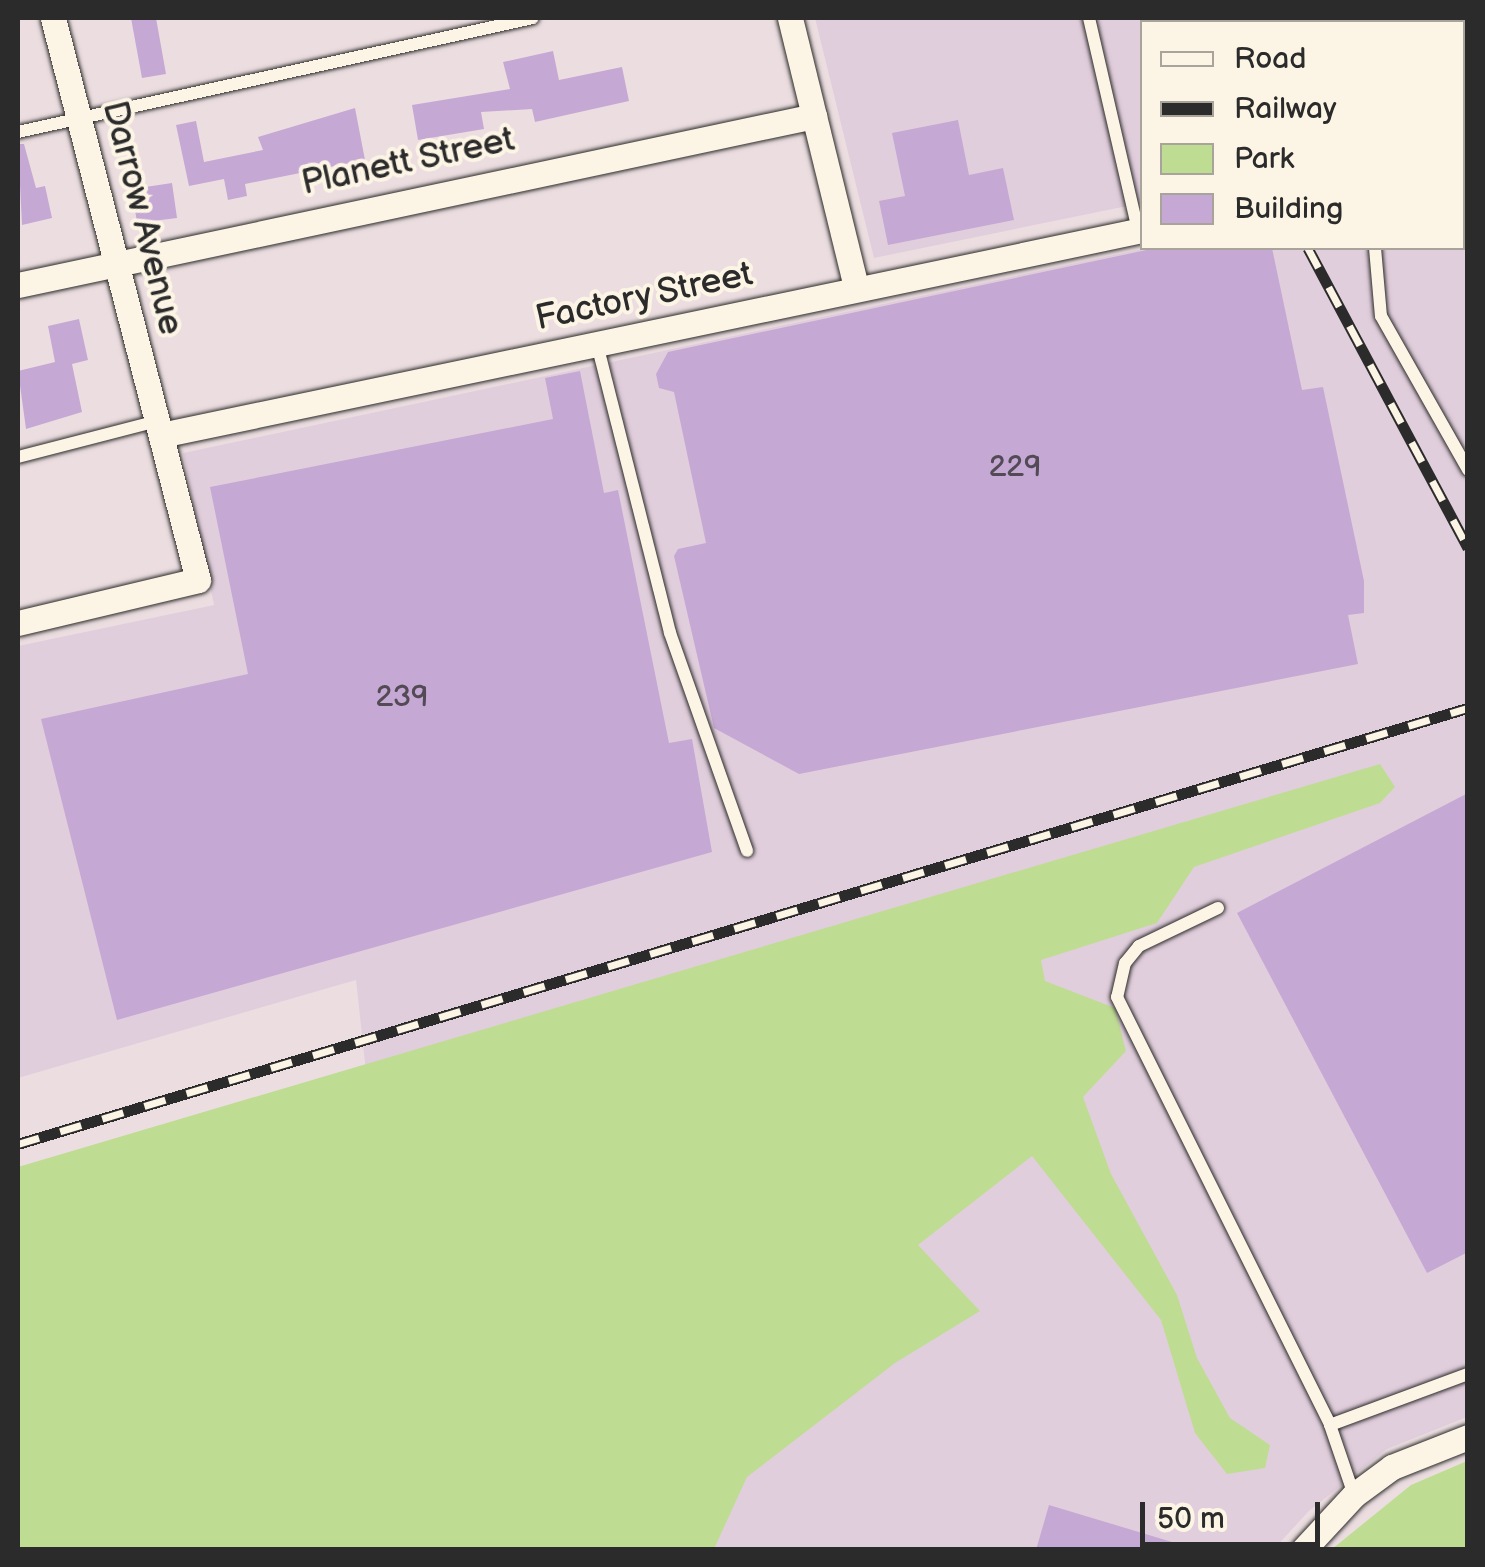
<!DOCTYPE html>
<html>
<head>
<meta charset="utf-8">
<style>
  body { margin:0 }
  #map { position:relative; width:1485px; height:1567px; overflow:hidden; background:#ecdee0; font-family:"Balsamiq Sans",sans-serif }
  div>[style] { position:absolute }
  .built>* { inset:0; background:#e1cedc }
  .green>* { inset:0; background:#bfdc93 }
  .building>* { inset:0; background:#c6a8d4 }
  .roads { filter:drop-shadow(0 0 2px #2b2b2b) drop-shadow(0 0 2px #2b2b2b) }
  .service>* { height:12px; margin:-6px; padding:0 6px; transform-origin:6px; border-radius:6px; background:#fcf5e5 }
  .minor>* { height:25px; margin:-12.5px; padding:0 12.5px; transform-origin:12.5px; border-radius:12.5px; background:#fcf5e5 }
  .rail>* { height:11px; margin-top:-5.5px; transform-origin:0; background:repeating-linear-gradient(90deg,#fcf5e5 0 22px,#2b2b2b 0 44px); box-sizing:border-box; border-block:2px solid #2b2b2b }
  span { translate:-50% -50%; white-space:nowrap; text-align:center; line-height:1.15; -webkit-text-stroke:8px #fcf5e5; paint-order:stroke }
  .number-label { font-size:30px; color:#524a55 }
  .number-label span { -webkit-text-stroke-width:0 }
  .street-label { font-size:35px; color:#2b2b2b }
  .frame { position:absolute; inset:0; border:20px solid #2b2b2b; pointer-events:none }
  .legend { position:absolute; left:1140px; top:20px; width:325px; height:230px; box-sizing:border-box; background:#fcf5e5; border:2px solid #a8a49b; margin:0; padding:12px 18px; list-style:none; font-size:30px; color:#2b2b2b }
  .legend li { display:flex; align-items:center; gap:20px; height:50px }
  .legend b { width:50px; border:2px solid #a8a49b }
  .scale { position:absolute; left:1140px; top:1502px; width:180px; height:45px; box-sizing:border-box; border:5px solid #2b2b2b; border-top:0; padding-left:12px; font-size:30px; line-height:35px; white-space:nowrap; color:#2b2b2b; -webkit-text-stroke:8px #fcf5e5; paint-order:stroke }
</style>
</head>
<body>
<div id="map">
  <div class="built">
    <i style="clip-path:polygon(815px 18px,1157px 18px,1160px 22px,1142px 22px,1142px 203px,874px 258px)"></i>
    <i style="clip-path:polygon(1235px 18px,1467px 18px,1467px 1417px,1387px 1449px,1309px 1511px,1274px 1549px,262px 1549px,366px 1072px,356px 980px,18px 1078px,18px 646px,214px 605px,183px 453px,1147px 248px,1462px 248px,1462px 22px)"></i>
  </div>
  <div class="green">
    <i style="clip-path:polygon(1380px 764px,1395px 787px,1380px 803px,1194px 867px,1157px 923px,1041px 960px,1045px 981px,1115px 1008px,1126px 1051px,1083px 1097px,1111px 1174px,1177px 1295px,1197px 1358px,1230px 1418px,1270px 1445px,1265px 1468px,1227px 1474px,1195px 1433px,1161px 1320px,1032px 1156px,918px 1245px,980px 1311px,895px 1363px,747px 1477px,714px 1549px,18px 1550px,18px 1167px)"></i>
    <i style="clip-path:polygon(1467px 1461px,1467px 1549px,1332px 1549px,1411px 1485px)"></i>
  </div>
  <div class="building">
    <i style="clip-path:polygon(131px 18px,156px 18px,166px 74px,142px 78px)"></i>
    <i style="clip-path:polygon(553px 51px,559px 80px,622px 67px,629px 101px,535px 122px,532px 109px,481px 112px,484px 129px,418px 140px,412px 105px,510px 89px,503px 62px)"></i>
    <i style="clip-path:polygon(355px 108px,365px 160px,245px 184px,247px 196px,228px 200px,224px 179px,189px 186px,176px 125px,196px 121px,204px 162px,263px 150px,258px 137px)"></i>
    <i style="clip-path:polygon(958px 120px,969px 175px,1003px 168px,1014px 220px,888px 245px,879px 201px,905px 196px,892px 133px)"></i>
    <i style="clip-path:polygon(18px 144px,24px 144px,36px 188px,45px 186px,52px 218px,22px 225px)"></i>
    <i style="clip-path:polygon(172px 183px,177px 218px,137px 223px,132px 189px)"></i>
    <i style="clip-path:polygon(1156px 248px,1272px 248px,1302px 390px,1323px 387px,1364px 581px,1364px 613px,1348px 615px,1358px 664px,799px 774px,714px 728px,674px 556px,678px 549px,706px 543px,674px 392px,659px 388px,656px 374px,668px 352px)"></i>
    <i style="clip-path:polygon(79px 319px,88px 360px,72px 364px,82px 412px,26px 429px,18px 371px,55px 362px,48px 326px)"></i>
    <i style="clip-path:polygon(580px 371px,604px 493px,618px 490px,669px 743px,692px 739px,712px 852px,117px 1020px,41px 719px,248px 674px,210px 487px,553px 419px,545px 378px)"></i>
    <i style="clip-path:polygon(1468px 793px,1468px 1252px,1427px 1273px,1237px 913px)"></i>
    <i style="clip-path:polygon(1049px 1505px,1182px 1545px,1181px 1550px,1036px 1550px)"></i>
  </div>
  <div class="roads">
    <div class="service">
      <i style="left:1089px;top:18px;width:219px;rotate:77deg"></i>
      <i style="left:18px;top:132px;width:527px;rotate:-12.48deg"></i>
      <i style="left:1375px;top:248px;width:68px;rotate:85deg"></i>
      <i style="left:1381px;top:316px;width:177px;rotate:60.5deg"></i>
      <i style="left:597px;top:344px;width:298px;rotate:75.8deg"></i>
      <i style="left:670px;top:633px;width:231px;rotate:70.5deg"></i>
      <i style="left:18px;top:457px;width:144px;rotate:-14.5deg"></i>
      <i style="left:1218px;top:908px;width:88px;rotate:154.3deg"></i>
      <i style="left:1139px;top:946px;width:22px;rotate:129deg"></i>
      <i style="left:1125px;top:963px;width:35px;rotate:103deg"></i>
      <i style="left:1117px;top:997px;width:478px;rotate:63.5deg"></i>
      <i style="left:1354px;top:1495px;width:74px;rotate:-108.9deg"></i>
      <i style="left:1330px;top:1425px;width:147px;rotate:-20.3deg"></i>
    </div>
    <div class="minor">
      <i style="left:790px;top:18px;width:277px;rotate:76.2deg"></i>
      <i style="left:1462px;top:160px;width:6px;rotate:-9deg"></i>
      <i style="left:18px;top:285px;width:814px;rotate:-11.99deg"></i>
      <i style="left:161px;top:435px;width:1002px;rotate:-11.8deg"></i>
      <i style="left:18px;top:623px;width:185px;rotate:-13.4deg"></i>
      <i style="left:198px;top:580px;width:580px;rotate:-104.47deg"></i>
      <i style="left:1303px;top:1550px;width:75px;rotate:-47.2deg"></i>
      <i style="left:1354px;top:1495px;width:47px;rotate:-36.4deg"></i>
      <i style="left:1392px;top:1467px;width:82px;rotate:-21.5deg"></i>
    </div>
  </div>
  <div class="rail">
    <i style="left:1185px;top:18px;width:5px;rotate:53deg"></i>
    <i style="left:1308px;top:248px;width:340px;rotate:61.9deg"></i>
    <i style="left:18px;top:1144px;width:1514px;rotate:-16.74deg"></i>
  </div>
  <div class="number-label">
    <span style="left:1015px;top:467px">229</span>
    <span style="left:402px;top:697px">239</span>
  </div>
  <div class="street-label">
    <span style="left:408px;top:162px;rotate:-12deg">Planett Street</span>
    <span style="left:142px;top:218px;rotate:76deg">Darrow Avenue</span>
    <span style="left:644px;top:297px;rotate:-12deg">Factory Street</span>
  </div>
  <div class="frame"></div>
  <ul class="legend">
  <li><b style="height:12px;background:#fcf5e5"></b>Road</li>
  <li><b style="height:12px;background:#2b2b2b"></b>Railway</li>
  <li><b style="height:28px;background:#bfdc93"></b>Park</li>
  <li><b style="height:28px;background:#c6a8d4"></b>Building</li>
  </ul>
  <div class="scale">50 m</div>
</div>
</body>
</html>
